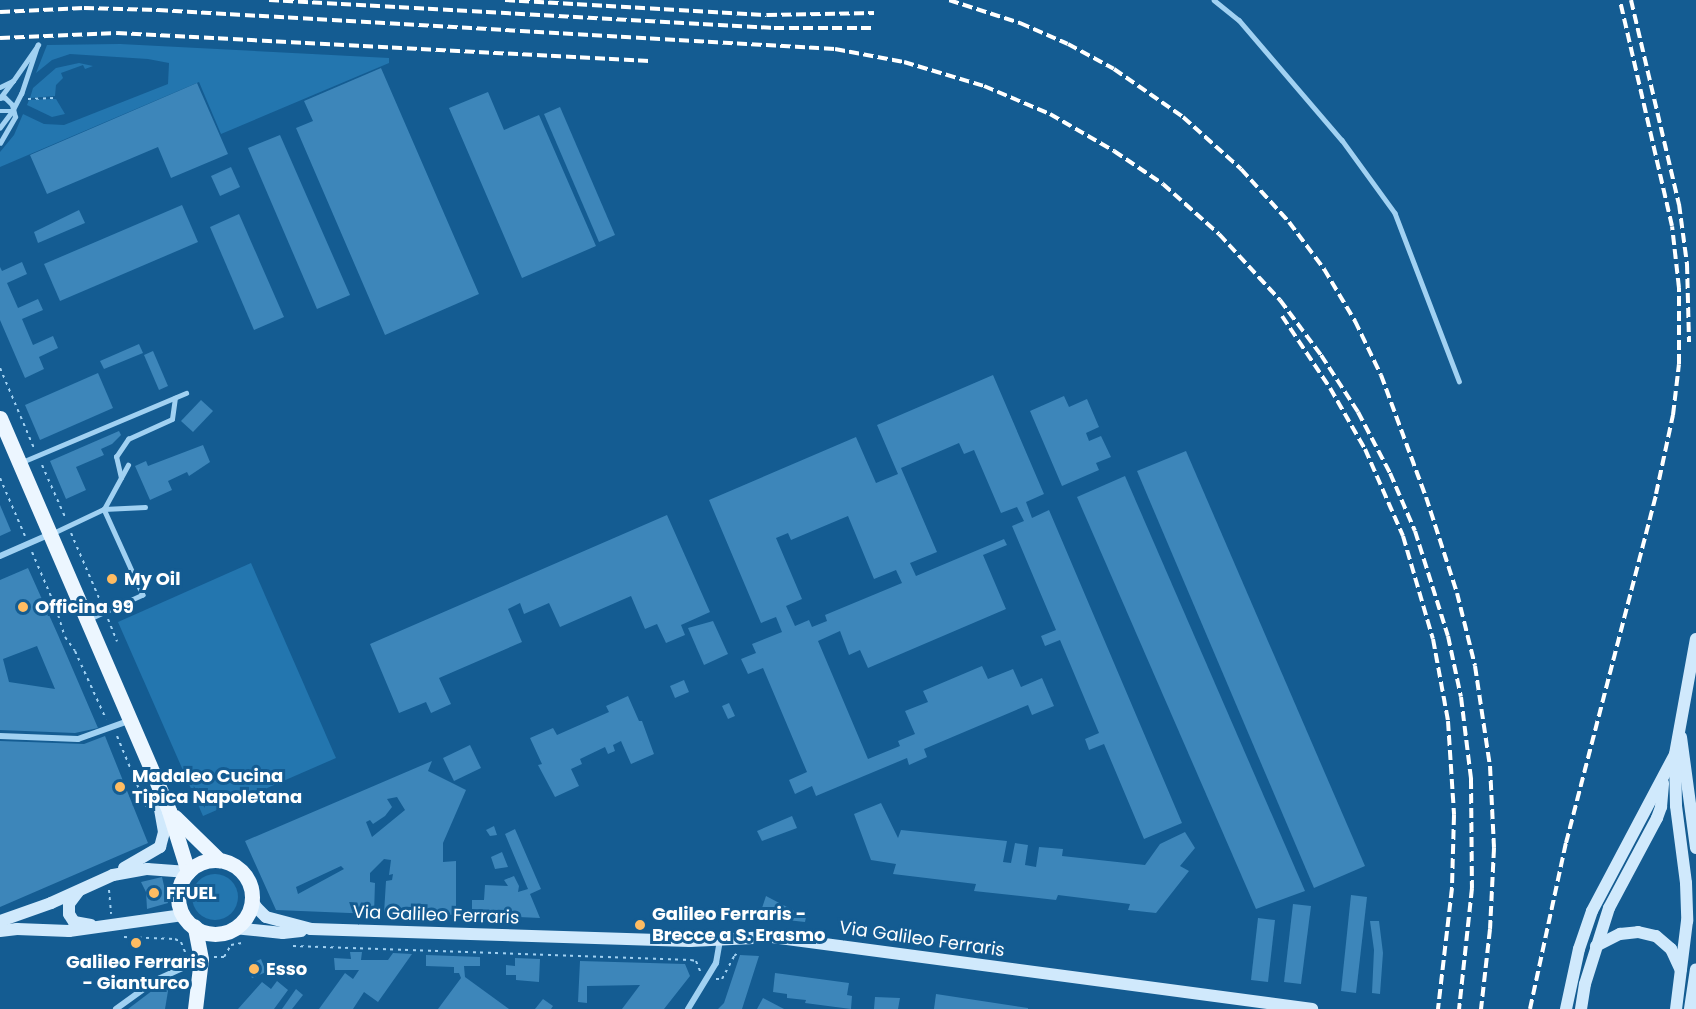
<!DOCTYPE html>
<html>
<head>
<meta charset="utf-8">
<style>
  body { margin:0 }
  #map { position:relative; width:1696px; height:1009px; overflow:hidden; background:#145c92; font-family:Poppins,sans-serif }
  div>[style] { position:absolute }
  .green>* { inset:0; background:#2376af }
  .round { border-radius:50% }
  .building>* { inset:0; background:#3d86ba }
  .path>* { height:2px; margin-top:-1px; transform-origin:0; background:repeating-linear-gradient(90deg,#a1d1f2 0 3px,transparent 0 7.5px) }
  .lane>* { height:4.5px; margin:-2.25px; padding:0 2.25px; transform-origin:2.25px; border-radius:2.25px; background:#a1d1f2 }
  .street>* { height:6px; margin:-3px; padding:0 3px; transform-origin:3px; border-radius:3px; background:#a1d1f2 }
  .secondary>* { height:12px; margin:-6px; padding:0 6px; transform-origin:6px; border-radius:6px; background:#d0e9fc }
  .primary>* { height:15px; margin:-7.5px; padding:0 7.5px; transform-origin:7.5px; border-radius:7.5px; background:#ecf6ff }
  .primary>.ring { margin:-7.5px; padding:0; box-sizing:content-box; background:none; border:15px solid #ecf6ff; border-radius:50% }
  .rail>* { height:4px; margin-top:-2px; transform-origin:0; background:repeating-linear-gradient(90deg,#fff 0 10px,transparent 0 14.5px) }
  .dots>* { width:16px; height:16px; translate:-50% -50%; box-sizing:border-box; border:3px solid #145c92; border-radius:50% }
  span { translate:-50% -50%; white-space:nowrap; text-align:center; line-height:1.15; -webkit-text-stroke:6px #145c92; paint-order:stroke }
  .poi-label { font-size:18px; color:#fff; font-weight:700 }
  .left { translate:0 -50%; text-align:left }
  .street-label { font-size:18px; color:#fff }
</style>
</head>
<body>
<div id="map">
  <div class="green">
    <i style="clip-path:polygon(120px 44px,312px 54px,389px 58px,389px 63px,221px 134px,199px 82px,0 167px,0 152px,14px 135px,23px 114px,44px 124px,64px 125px,168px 84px,169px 63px,148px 59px,70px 54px,52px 60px,36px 73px,47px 45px)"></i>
    <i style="clip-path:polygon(79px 63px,93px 66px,85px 69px,83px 65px,61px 73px,63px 78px,56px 85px,55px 96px,30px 98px,33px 88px,56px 68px)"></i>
    <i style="clip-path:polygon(56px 99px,65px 114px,52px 117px,27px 105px,29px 100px)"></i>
    <i style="clip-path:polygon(251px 563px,336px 758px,203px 816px,118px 622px)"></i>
    <i class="round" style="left:192px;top:874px;width:46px;height:46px"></i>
  </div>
  <div class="building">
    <i style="clip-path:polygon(381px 68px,479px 294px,385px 335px,296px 128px,313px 121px,304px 101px)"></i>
    <i style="clip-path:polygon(197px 83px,228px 154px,171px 178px,158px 147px,47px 194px,30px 155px)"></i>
    <i style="clip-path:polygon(488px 92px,504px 130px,539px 115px,596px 246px,522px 278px,449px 108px)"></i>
    <i style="clip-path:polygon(560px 107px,615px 235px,599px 242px,544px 114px)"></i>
    <i style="clip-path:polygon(280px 135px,350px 295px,317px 309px,248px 148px)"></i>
    <i style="clip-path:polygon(231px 167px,240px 187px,220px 196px,211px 176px)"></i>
    <i style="clip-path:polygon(182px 205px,198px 242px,60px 301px,44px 264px)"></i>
    <i style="clip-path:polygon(79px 210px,85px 223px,38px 243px,34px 232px)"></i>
    <i style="clip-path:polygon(239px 214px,284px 317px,254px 330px,210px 227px)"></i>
    <i style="clip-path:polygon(22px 262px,27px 274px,7px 283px,18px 308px,38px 299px,43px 310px,22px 319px,33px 345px,53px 336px,58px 348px,39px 357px,44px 369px,25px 378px,0 320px,0 267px,2px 271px)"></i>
    <i style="clip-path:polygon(139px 344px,143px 353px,104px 369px,100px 361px)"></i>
    <i style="clip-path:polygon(153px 351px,168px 386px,159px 390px,144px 355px)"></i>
    <i style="clip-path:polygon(98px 373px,113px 408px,40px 440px,25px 405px)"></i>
    <i style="clip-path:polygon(evenodd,993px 375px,1044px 494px,1026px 502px,1032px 518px,1049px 510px,1182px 823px,1144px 839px,1104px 744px,1089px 750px,1085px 739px,1099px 733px,1060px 640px,1045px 646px,1041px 636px,1056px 630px,1012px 526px,1024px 521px,1017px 507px,1001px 513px,974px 450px,964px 454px,959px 443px,901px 468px,937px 552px,910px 563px,916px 576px,1004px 539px,1007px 545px,983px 555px,1006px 609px,868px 668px,860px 650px,849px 655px,840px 631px,818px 641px,868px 759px,900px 746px,898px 741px,915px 734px,905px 711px,928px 702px,923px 691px,982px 666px,988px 679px,1013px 669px,1021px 687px,1042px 678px,1054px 706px,1032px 715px,1028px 705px,924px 749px,927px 757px,909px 765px,907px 758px,816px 796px,812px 786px,795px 794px,789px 780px,807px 772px,763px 668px,748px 674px,741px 659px,756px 653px,752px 644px,782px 632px,776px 617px,761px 623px,709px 500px,856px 437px,876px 483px,898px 474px,877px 425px,993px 375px,848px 516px,874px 579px,896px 570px,902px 583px,825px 615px,827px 621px,812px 627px,809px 620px,795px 626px,786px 606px,802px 599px,776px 538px,788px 533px,791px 540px,848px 516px)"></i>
    <i style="clip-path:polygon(1064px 396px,1069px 407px,1087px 399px,1099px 427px,1086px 433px,1089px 441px,1101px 436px,1111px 457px,1096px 463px,1099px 470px,1062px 486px,1030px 411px)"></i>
    <i style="clip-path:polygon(201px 400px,213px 411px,193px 432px,181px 421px)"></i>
    <i style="clip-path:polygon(119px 431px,121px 435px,112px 444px,101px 449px,104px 455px,76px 467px,86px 490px,66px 499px,50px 461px)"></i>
    <i style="clip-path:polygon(203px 445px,210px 462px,189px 476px,187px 472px,168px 481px,172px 490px,150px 500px,135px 466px,146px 461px,148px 466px)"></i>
    <i style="clip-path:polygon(1186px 451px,1365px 866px,1314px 888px,1137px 471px)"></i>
    <i style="clip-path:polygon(1125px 476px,1305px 891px,1256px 909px,1077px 497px)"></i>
    <i style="clip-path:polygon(0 505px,11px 531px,0 536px)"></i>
    <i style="clip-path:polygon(667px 515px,710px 612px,681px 625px,685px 635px,666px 643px,657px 624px,645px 629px,631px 596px,560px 627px,549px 603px,524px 614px,520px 603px,508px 609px,522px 642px,439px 678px,451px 704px,431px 713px,426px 702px,399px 713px,370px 644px)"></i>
    <i style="clip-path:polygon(evenodd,28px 568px,58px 635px,98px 728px,75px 733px,0 730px,0 580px,28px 568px,37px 646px,55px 689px,9px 682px,3px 659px,37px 646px)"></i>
    <i style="clip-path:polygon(713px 621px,728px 654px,704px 665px,688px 628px)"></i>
    <i style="clip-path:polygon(684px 680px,689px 692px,675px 698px,670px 686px)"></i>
    <i style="clip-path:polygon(628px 696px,639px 721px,642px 721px,654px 754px,631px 764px,621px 741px,613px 745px,615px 751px,608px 754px,605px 747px,580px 759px,582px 764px,571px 769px,579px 786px,555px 797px,538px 765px,542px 764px,530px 738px,553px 728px,557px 735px,609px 712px,606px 706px)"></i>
    <i style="clip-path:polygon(729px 703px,735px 716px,728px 719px,722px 706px)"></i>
    <i style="clip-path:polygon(105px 736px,148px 843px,0 907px,0 741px,84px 744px)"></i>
    <i style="clip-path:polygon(470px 745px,481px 768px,454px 781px,443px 758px)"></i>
    <i style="clip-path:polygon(evenodd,432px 761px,428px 771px,466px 790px,443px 843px,443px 862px,456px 861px,456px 915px,384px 913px,386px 881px,392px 880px,393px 874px,389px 875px,391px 860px,384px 859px,370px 873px,370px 882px,375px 883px,374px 914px,276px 910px,245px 841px,432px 761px,397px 797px,405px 810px,372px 837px,366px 822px,370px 820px,373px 824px,385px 816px,392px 807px,387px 799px,397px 797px,432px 761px,341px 866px,344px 869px,298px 894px,296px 887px,341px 866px)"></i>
    <i style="clip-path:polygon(881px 803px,898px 838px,901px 830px,1007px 841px,1003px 862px,1011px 863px,1015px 843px,1028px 845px,1025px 865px,1036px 867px,1039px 847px,1063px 849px,1062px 856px,1145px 865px,1160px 844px,1185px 832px,1195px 848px,1180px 866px,1189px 871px,1156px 913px,1128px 910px,1130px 904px,1058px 895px,1056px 900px,974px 891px,976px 884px,893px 874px,896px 864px,871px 860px,854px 814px)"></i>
    <i style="clip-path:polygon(792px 816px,797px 828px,762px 841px,757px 831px)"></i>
    <i style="clip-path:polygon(494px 826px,497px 835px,490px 836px,486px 830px)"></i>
    <i style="clip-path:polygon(515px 829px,541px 889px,530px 894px,540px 918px,472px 915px,472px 900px,484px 900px,485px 885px,508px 886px,504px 880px,514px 876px,519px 886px,518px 892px,528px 889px,505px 834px)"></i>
    <i style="clip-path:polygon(502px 852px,508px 867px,495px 869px,491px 857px)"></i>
    <i style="clip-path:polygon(162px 877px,168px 903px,147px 909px,146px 892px,141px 882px)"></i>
    <i style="clip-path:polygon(1351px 895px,1367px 897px,1356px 993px,1341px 991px)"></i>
    <i style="clip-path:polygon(766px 896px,806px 917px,805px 922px,759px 917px)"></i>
    <i style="clip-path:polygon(1293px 904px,1311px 906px,1301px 984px,1284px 982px)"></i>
    <i style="clip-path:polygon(1258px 918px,1275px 920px,1268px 982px,1251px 980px)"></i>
    <i style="clip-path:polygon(1370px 921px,1379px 921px,1383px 953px,1380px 994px,1372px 993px,1374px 950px)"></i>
    <i style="clip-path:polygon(350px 952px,362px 952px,361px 960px,388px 960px,393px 953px,412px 954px,378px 1002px,364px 992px,353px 1009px,319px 1009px,345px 973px,353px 979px,359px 970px,335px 970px,334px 958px,351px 959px)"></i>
    <i style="clip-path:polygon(426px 955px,480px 957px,480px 966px,464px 966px,465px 977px,509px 1009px,438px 1009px,461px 978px,459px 973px,454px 973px,454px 967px,426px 966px)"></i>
    <i style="clip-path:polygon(740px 955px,759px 956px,742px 1009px,718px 1009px,724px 1003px)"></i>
    <i style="clip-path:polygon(515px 958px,540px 959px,539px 982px,516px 980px,516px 975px,506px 975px,506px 965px,515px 966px)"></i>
    <i style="clip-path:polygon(261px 959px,266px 972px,252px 978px,247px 965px)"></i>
    <i style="clip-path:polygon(580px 961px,685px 964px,690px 976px,664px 1009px,622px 1009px,640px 985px,587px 986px,587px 1003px,578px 1002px)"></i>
    <i style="clip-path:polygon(775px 973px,849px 983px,847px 995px,852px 996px,851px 1009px,805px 1003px,806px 1000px,787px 998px,787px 994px,773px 992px)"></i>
    <i style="clip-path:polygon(277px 981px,288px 990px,274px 1009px,238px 1009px,262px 982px,271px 989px)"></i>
    <i style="clip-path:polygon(161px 984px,169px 985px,165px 1009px,128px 1009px)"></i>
    <i style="clip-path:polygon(296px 989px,303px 995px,292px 1009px,282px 1009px)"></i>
    <i style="clip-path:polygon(936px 994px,1028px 1008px,1028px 1009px,934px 1009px)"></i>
    <i style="clip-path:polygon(875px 997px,900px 998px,898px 1009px,874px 1009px)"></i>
    <i style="clip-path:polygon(763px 998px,784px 1009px,757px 1009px)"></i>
    <i style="clip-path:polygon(543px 999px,553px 1006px,551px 1009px,535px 1009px)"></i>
  </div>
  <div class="path">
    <i style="left:28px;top:99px;width:27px;rotate:-2deg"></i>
    <i style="left:0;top:368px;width:87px;rotate:67deg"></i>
    <i style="left:42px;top:465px;width:57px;rotate:66.1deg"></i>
    <i style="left:0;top:478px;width:63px;rotate:66.7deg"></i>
    <i style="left:71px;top:533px;width:78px;rotate:66.7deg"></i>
    <i style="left:32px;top:552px;width:61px;rotate:66.8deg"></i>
    <i style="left:56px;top:608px;width:30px;rotate:73deg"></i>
    <i style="left:65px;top:637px;width:17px;rotate:54deg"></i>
    <i style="left:75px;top:651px;width:75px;rotate:65.5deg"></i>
    <i style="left:108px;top:619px;width:24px;rotate:68deg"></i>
    <i style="left:117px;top:736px;width:76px;rotate:67.5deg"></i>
    <i style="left:109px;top:890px;width:24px;rotate:85deg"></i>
    <i style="left:124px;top:937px;width:51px;rotate:2.2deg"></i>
    <i style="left:175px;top:939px;width:7px;rotate:27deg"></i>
    <i style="left:181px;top:942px;width:11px;rotate:68deg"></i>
    <i style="left:293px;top:946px;width:398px;rotate:2deg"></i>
    <i style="left:691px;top:960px;width:5px;rotate:11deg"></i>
    <i style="left:696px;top:961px;width:11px;rotate:68deg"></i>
    <i style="left:214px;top:957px;width:10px"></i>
    <i style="left:224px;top:957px;width:14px;rotate:-60deg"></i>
    <i style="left:231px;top:945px;width:11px;rotate:-10deg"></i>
    <i style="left:716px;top:979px;width:6px"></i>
    <i style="left:722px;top:979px;width:26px;rotate:-62deg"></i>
    <i style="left:734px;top:956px;width:6px;rotate:-39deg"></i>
  </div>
  <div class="lane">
    <i style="left:1214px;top:0;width:32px;rotate:39deg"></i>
    <i style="left:1239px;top:20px;width:158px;rotate:49.4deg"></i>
    <i style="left:1342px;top:140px;width:90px;rotate:54deg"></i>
    <i style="left:1395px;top:213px;width:180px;rotate:69.1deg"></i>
    <i style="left:0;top:87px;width:14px;rotate:-25deg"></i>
    <i style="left:13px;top:81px;width:44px;rotate:-55.2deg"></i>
    <i style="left:38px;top:45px;width:51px;rotate:108.4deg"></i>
    <i style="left:22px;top:93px;width:20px;rotate:117deg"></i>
    <i style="left:13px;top:111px;width:21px;rotate:127deg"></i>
    <i style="left:0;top:98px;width:21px;rotate:-53deg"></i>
    <i style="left:0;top:111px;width:13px"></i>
    <i style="left:0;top:143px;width:30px;rotate:-60deg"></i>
    <i style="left:15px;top:117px;width:12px;rotate:-104deg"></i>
    <i style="left:12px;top:105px;width:10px;rotate:-135deg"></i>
    <i style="left:5px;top:98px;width:5px;rotate:180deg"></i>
    <i style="left:22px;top:462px;width:178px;rotate:-22.8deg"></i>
    <i style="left:121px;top:478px;width:22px;rotate:-103deg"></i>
    <i style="left:116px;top:457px;width:22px;rotate:-56deg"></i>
    <i style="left:128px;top:439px;width:48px;rotate:-24.4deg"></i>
    <i style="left:172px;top:419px;width:21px;rotate:-82deg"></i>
    <i style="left:104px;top:509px;width:50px;rotate:-61.4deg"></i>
    <i style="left:104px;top:509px;width:41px;rotate:-2.8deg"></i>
    <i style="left:51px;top:534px;width:59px;rotate:-25.3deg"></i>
    <i style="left:104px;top:509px;width:94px;rotate:65.6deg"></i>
    <i style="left:143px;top:595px;width:58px;rotate:155.6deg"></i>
  </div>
  <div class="street">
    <i style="left:0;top:556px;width:55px;rotate:-23.7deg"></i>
    <i style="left:0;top:736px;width:78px;rotate:2.2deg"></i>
    <i style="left:78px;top:739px;width:56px;rotate:-19.7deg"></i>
    <i style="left:116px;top:1009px;width:49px;rotate:-35.9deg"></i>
    <i style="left:156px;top:980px;width:46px;rotate:-24.3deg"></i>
    <i style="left:688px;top:1009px;width:54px;rotate:-58.7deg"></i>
    <i style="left:716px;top:963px;width:23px;rotate:-80deg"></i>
  </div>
  <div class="secondary">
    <i style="left:1681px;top:737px;width:112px;rotate:82.3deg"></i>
    <i style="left:1675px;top:758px;width:48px;rotate:88.8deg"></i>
    <i style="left:1676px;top:806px;width:78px;rotate:82.6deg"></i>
    <i style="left:1686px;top:883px;width:38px;rotate:88deg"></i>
    <i style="left:1687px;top:921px;width:89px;rotate:97.1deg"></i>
    <i style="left:124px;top:868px;width:42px;rotate:-30.3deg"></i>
    <i style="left:160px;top:847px;width:16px;rotate:-75deg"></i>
    <i style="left:164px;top:832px;width:36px;rotate:-100deg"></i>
    <i style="left:78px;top:892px;width:15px;rotate:127deg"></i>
    <i style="left:69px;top:904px;width:10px;rotate:90deg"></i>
    <i style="left:69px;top:914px;width:9px;rotate:58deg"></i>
    <i style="left:74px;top:922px;width:17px;rotate:10deg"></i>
    <i style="left:252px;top:900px;width:8px;rotate:60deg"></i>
    <i style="left:256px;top:907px;width:14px;rotate:45deg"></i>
    <i style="left:266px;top:917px;width:47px;rotate:14.9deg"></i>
    <i style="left:311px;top:929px;width:379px;rotate:1.8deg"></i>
    <i style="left:690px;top:941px;width:82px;rotate:-2.8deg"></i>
    <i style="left:772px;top:937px;width:545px;rotate:7.59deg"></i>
    <i style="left:0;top:921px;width:54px;rotate:-19.4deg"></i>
    <i style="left:51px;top:903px;width:68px;rotate:-24.3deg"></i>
    <i style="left:113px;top:875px;width:35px;rotate:-10deg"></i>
    <i style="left:147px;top:869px;width:41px;rotate:4.2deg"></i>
    <i style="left:234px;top:928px;width:49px;rotate:5.8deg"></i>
    <i style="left:283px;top:933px;width:18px;rotate:-6deg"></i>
    <i style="left:0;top:931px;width:17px;rotate:-7deg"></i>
    <i style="left:17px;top:929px;width:52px;rotate:2.2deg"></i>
    <i style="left:69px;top:931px;width:115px;rotate:-8deg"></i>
    <i style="left:1596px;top:946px;width:27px;rotate:-27deg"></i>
    <i style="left:1620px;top:934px;width:18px;rotate:-6deg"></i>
    <i style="left:1638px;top:932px;width:18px;rotate:13deg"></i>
    <i style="left:1656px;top:936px;width:20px;rotate:41deg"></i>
    <i style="left:1671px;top:949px;width:23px;rotate:65deg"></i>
    <i style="left:1566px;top:1009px;width:61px;rotate:-77.8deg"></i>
    <i style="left:1579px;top:949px;width:40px;rotate:-71.1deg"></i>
    <i style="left:1592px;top:911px;width:178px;rotate:-62.1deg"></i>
    <i style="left:1675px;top:754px;width:117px;rotate:-79.7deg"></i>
    <i style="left:1581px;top:1009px;width:25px;rotate:-81deg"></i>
    <i style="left:1585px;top:984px;width:80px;rotate:-72.5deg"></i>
    <i style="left:1609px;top:908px;width:102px;rotate:-61.9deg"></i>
    <i style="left:1657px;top:818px;width:12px;rotate:-70deg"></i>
    <i style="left:1661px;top:807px;width:24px;rotate:-85deg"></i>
    <i style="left:1690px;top:1009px;width:40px;rotate:-81.5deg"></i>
  </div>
  <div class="primary">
    <i style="left:0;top:418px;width:428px;rotate:66.7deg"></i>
    <i style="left:169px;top:811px;width:64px;rotate:72.7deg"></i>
    <i style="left:175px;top:817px;width:62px;rotate:44.3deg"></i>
    <i class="ring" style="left:178px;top:860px;width:59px;height:59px"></i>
    <i style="left:195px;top:1009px;width:50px;rotate:-83.2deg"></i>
    <i style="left:201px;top:959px;width:33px;rotate:-101deg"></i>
  </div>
  <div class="rail">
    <i style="left:269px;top:0;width:506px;rotate:3.17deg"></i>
    <i style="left:774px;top:28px;width:102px"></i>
    <i style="left:505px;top:0;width:262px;rotate:3.3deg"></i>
    <i style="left:767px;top:15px;width:107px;rotate:-1.1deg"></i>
    <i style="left:949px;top:0;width:75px;rotate:17.9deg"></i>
    <i style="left:1020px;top:23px;width:52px;rotate:23.6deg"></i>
    <i style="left:1068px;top:44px;width:52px;rotate:28.5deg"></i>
    <i style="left:1114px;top:69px;width:84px;rotate:34.8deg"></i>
    <i style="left:1183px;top:117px;width:78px;rotate:41.9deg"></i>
    <i style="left:1241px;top:169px;width:72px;rotate:47.8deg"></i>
    <i style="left:1289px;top:222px;width:59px;rotate:53.3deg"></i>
    <i style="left:1324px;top:269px;width:61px;rotate:59.2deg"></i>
    <i style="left:1355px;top:321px;width:60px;rotate:64.3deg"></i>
    <i style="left:1381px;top:375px;width:130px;rotate:69.8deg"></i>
    <i style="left:1426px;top:497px;width:101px;rotate:72.1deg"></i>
    <i style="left:1457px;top:593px;width:75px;rotate:76.1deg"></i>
    <i style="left:1475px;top:666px;width:101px;rotate:81.5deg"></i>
    <i style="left:1490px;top:766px;width:82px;rotate:87.2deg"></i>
    <i style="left:1494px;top:848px;width:81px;rotate:92.8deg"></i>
    <i style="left:1490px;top:929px;width:81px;rotate:96.4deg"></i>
    <i style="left:1631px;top:0;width:210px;rotate:76.8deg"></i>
    <i style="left:1679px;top:204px;width:61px;rotate:82.4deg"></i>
    <i style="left:1687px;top:264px;width:78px;rotate:88.5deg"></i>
    <i style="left:0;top:12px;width:84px;rotate:-2.7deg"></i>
    <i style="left:84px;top:8px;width:74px;rotate:1.5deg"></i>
    <i style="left:158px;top:10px;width:678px;rotate:3.3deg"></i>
    <i style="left:835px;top:49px;width:70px;rotate:10.7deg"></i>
    <i style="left:904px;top:62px;width:84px;rotate:16.7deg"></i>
    <i style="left:984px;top:86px;width:72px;rotate:23deg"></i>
    <i style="left:1050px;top:114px;width:74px;rotate:30deg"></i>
    <i style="left:1114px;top:151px;width:59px;rotate:34deg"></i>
    <i style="left:1163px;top:184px;width:75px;rotate:41.8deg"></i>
    <i style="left:1219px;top:234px;width:90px;rotate:47.3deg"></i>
    <i style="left:1280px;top:300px;width:69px;rotate:53.3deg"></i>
    <i style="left:1321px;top:355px;width:68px;rotate:57deg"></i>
    <i style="left:1358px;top:412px;width:69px;rotate:62.3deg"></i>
    <i style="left:1390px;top:473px;width:63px;rotate:66.7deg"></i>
    <i style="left:1415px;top:531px;width:110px;rotate:72.6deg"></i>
    <i style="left:1448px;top:636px;width:62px;rotate:78deg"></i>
    <i style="left:1461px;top:697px;width:83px;rotate:83deg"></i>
    <i style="left:1471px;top:779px;width:109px;rotate:89.5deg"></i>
    <i style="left:1472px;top:888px;width:122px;rotate:96.1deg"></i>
    <i style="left:0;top:38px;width:117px;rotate:-2.4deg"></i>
    <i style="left:117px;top:33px;width:533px;rotate:3.01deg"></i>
    <i style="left:1282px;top:316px;width:87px;rotate:56.3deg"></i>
    <i style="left:1330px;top:388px;width:70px;rotate:60.2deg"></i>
    <i style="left:1365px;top:449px;width:95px;rotate:66.4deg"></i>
    <i style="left:1403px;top:536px;width:107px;rotate:73.8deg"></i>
    <i style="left:1433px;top:639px;width:83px;rotate:79.6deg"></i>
    <i style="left:1448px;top:721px;width:94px;rotate:86.3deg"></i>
    <i style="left:1454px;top:815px;width:73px;rotate:91.6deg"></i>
    <i style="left:1452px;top:888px;width:122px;rotate:96.6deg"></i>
    <i style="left:1530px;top:1009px;width:170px;rotate:-77.8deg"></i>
    <i style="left:1566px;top:843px;width:360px;rotate:-75.5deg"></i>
    <i style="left:1656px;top:494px;width:81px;rotate:-77.9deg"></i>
    <i style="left:1673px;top:415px;width:51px;rotate:-83.3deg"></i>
    <i style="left:1679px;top:364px;width:76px;rotate:-90deg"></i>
    <i style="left:1679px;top:288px;width:62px;rotate:-96.4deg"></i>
    <i style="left:1672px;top:226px;width:232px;rotate:-103deg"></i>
  </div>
  <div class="dots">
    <i style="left:112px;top:579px;background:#ffbc62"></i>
    <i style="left:23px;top:607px;background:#ffbc62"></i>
    <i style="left:120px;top:787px;background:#ffbc62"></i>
    <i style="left:154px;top:893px;background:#ffbc62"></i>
    <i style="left:640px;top:925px;background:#ffbc62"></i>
    <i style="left:136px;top:943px;background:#ffbc62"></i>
    <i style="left:254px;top:969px;background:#ffbc62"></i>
  </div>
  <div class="poi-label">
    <span class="left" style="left:124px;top:579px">My Oil</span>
    <span class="left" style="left:35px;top:607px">Officina 99</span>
    <span class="left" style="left:132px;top:787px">Madaleo Cucina<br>Tipica Napoletana</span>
    <span class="left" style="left:166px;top:893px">FFUEL</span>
    <span class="left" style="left:652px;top:925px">Galileo Ferraris -<br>Brecce a S. Erasmo</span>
    <span style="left:136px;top:973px">Galileo Ferraris<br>- Gianturco</span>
    <span class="left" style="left:266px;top:969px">Esso</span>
  </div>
  <div class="street-label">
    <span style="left:436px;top:915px;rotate:2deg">Via Galileo Ferraris</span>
    <span style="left:922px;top:939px;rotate:8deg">Via Galileo Ferraris</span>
  </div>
</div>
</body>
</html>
